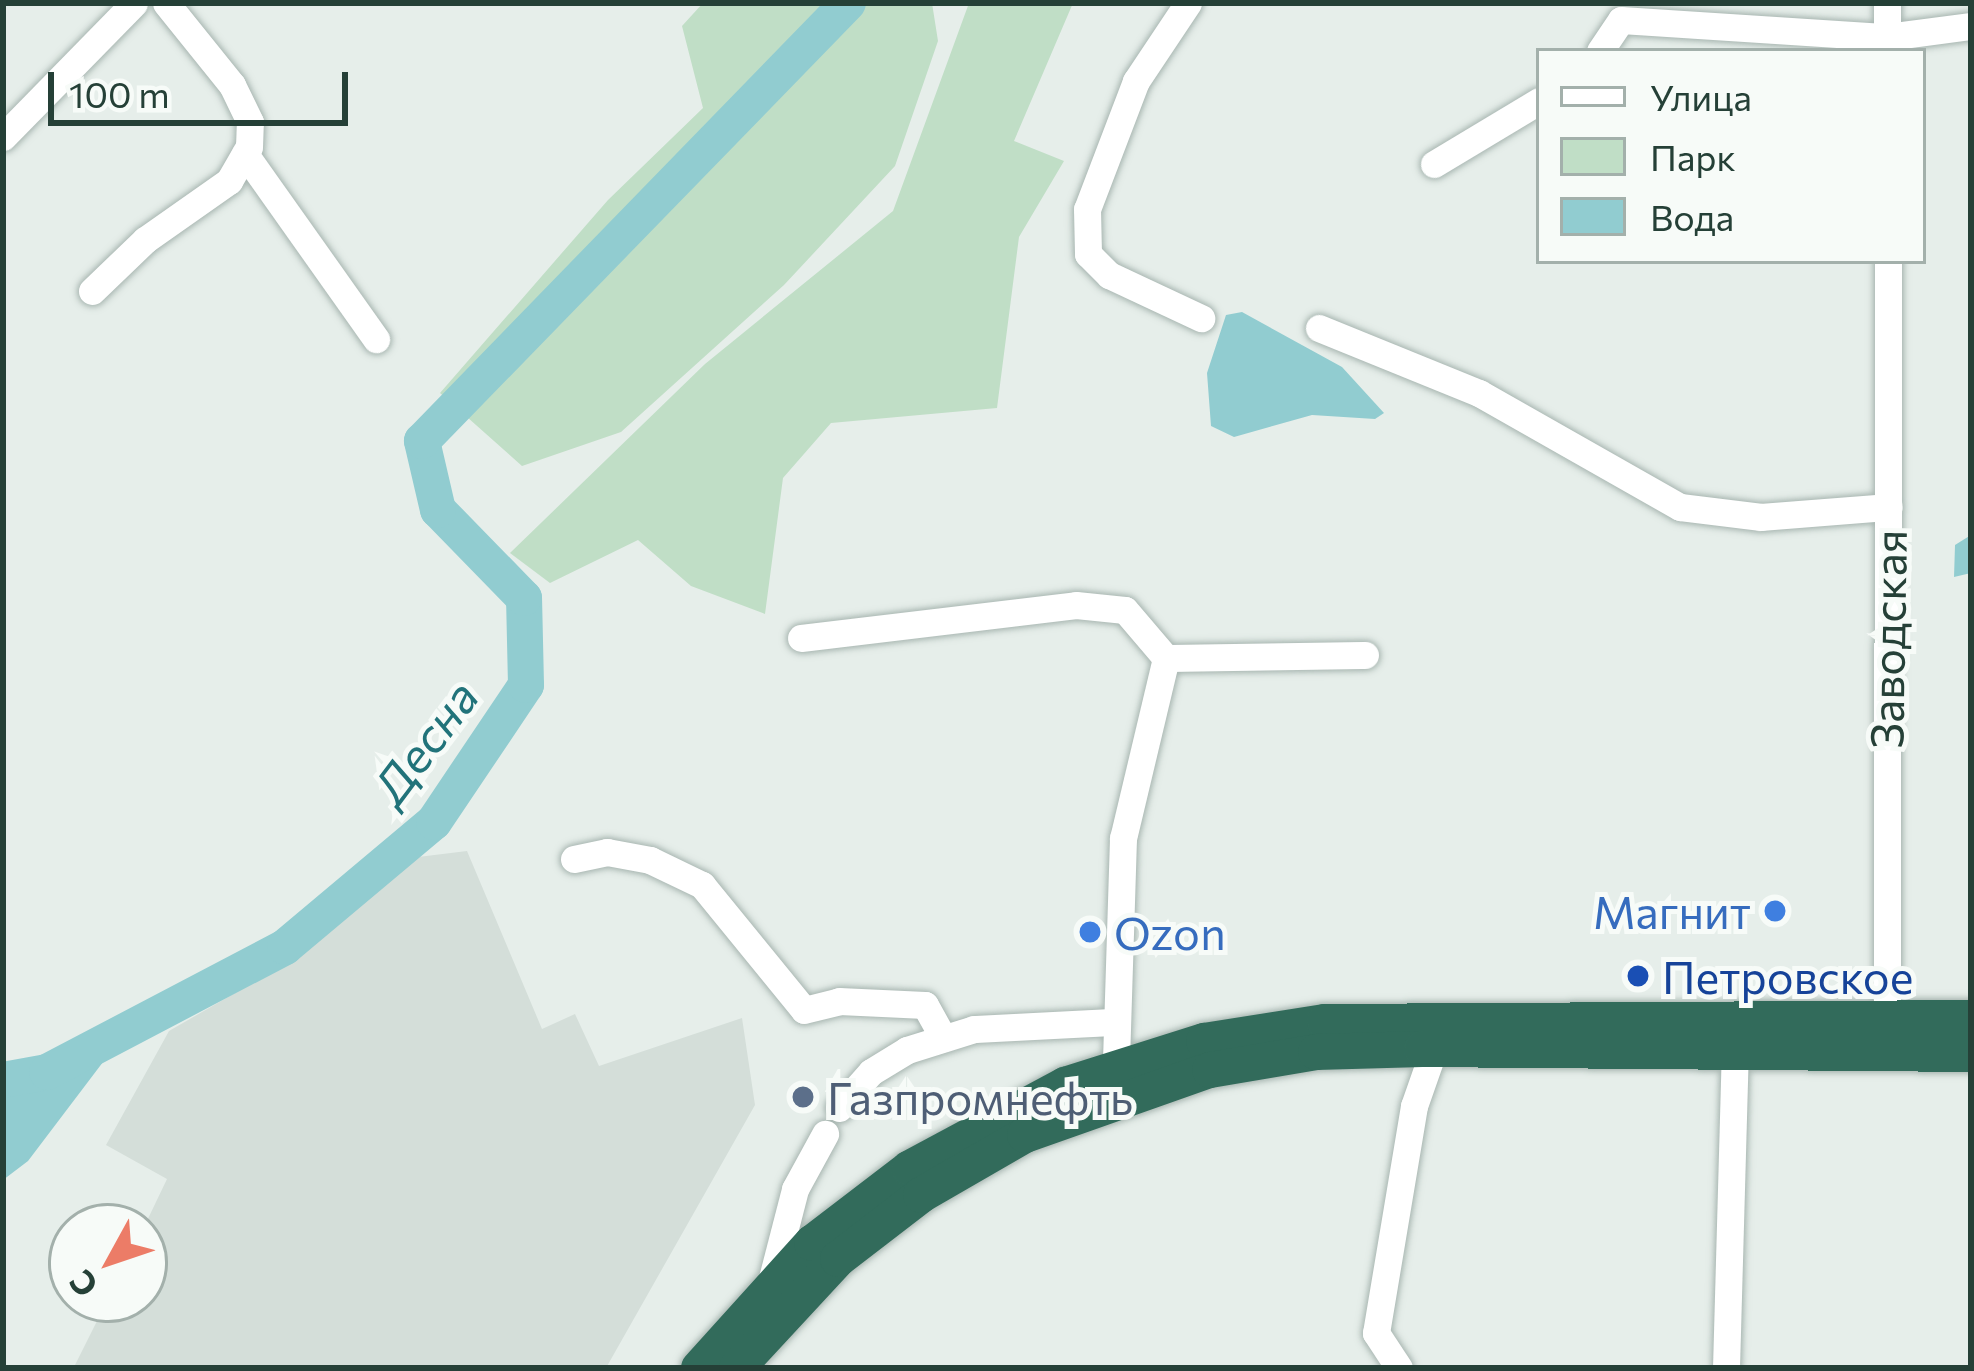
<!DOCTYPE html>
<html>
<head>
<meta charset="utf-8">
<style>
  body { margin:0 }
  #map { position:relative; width:1974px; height:1371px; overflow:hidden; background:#e6eeea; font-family:Commissioner,sans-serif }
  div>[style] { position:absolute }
  .built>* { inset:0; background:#d4ded9 }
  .green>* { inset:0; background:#c0dec6 }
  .water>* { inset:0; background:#91ccd0 }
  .river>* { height:36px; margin:-18px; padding:0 18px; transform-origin:18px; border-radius:18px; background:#91ccd0 }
  .roads { filter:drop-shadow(0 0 3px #a8b6b1) drop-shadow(0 0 3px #a8b6b1) }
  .minor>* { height:27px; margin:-13.5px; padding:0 13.5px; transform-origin:13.5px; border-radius:13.5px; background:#fff }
  .highway>* { height:36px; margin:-18px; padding:0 18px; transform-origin:18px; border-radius:18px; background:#326b5b }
  .dots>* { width:33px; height:33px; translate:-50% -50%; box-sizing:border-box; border:6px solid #f7fbf8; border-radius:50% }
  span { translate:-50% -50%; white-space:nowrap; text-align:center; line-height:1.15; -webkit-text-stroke:10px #f7fbf8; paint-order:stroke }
  .street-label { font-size:45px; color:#254037 }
  .shop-label { font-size:45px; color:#366cbe }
  .right { translate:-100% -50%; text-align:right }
  .left { translate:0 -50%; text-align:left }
  .transit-label { font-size:45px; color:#164399 }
  .service-label { font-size:45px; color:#4e5e75 }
  .water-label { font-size:48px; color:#21737a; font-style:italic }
  .frame { position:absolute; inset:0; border:6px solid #254037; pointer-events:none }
  .legend { position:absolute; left:1536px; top:48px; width:390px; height:216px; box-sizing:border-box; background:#f7fbf8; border:3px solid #a3b0ab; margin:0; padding:15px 21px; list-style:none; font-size:36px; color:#254037 }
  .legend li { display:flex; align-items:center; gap:24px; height:60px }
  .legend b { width:60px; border:3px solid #a3b0ab }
  .north { position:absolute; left:48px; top:1203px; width:120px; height:120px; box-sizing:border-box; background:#f7fbf8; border:3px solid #a3b0ab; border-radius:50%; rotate:230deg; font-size:33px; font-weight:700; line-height:48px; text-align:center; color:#254037 }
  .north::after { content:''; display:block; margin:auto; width:42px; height:54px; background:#ec7c67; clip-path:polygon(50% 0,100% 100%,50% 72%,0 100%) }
  .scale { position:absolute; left:48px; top:72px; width:300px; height:54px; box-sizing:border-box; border:6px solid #254037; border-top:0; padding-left:15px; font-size:36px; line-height:42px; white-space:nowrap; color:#254037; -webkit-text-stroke:9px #f7fbf8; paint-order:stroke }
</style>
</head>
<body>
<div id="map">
  <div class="built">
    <i style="clip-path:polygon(467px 851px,542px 1029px,575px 1014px,599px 1066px,742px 1018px,755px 1105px,606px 1368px,74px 1367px,108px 1299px,144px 1299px,144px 1227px,167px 1179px,106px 1145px,169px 1031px,294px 959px,410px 858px)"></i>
  </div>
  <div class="green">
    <i style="clip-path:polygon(703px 3px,932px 3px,938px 41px,895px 166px,784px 285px,621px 432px,522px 466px,440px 393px,608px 200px,703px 108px,682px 26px)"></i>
    <i style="clip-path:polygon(969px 3px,1073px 3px,1014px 141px,1064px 161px,1019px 237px,997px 408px,831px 423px,783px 478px,765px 614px,691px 586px,638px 540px,550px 583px,510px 553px,705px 364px,893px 211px)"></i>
  </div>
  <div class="water">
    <i style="clip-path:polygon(1242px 312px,1342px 367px,1384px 413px,1375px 419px,1312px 415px,1234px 437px,1211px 426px,1207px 373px,1226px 315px)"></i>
    <i style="clip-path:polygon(1971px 535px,1971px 573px,1954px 577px,1955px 545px)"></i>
    <i style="clip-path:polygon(125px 1033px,28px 1161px,3px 1180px,3px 1080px,47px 1072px)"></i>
  </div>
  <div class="river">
    <i style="left:3px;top:1080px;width:45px;rotate:-10.3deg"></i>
    <i style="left:47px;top:1072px;width:269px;rotate:-27.7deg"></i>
    <i style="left:285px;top:947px;width:194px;rotate:-40deg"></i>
    <i style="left:434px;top:822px;width:165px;rotate:-56.1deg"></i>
    <i style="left:526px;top:685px;width:87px;rotate:-91.3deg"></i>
    <i style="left:524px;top:598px;width:123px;rotate:-134.3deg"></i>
    <i style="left:438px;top:510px;width:71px;rotate:-103.1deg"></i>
    <i style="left:422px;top:441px;width:611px;rotate:-45.8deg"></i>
  </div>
  <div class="roads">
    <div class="minor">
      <i style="left:1188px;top:3px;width:94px;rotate:123.7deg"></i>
      <i style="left:1136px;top:81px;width:137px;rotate:110.9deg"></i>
      <i style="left:1087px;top:209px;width:45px;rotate:88.7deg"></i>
      <i style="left:1088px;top:254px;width:30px;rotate:45deg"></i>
      <i style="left:1109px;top:275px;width:102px;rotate:25.1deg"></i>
      <i style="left:1600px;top:51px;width:37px;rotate:-56deg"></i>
      <i style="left:1621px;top:20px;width:267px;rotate:3.7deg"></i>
      <i style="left:1887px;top:37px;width:85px;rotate:-7.5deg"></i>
      <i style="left:1887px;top:51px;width:48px;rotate:-90deg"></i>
      <i style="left:3px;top:137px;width:187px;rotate:-45.6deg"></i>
      <i style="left:245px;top:154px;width:227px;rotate:54.7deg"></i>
      <i style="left:1434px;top:164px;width:122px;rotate:-31deg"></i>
      <i style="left:92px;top:291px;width:74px;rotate:-43.9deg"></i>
      <i style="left:145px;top:240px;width:103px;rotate:-35.1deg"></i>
      <i style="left:229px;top:181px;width:39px;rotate:-60deg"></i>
      <i style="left:249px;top:147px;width:25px;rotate:-88deg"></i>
      <i style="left:250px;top:122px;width:41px;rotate:-115.9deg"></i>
      <i style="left:232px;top:85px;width:105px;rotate:-128.8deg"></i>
      <i style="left:1319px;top:328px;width:173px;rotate:22.1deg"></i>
      <i style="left:1479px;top:393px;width:231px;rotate:29.6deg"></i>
      <i style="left:1680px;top:507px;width:82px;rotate:7deg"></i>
      <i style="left:1761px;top:517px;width:128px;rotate:-4.5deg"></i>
      <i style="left:801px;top:638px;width:277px;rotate:-6.8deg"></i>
      <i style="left:1076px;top:605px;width:49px;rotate:5.8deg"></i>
      <i style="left:1125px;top:610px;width:63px;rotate:49.5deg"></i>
      <i style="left:1166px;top:658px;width:185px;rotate:103.4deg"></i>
      <i style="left:1123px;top:838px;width:227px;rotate:91.8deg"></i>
      <i style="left:1166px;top:658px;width:199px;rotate:-0.9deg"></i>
      <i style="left:574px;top:859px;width:34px;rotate:-12deg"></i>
      <i style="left:607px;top:852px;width:44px;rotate:10.5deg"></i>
      <i style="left:650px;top:860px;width:58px;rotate:25.7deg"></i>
      <i style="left:702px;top:885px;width:161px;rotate:50.8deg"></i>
      <i style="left:804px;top:1010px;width:36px;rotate:-14deg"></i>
      <i style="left:839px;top:1001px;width:86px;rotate:2.7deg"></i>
      <i style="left:925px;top:1005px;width:38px;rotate:61deg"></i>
      <i style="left:1887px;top:1017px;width:756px;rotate:-89.92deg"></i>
      <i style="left:839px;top:1108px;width:48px;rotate:-48.4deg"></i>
      <i style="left:871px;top:1072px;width:42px;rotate:-31.4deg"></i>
      <i style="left:907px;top:1050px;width:70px;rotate:-17.4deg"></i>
      <i style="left:974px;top:1029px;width:139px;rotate:-2.9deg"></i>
      <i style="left:770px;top:1286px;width:100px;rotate:-75.5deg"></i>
      <i style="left:795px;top:1189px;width:63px;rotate:-61.4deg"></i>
      <i style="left:1399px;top:1368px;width:42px;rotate:-123.3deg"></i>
      <i style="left:1376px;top:1333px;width:230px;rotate:-80.5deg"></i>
      <i style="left:1414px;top:1106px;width:60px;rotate:-70.7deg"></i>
      <i style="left:1726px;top:1368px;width:316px;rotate:-88.4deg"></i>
    </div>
    <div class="highway">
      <i style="left:699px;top:1368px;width:169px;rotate:-47.9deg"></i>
      <i style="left:812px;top:1243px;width:123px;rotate:-37.4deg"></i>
      <i style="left:910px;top:1168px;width:176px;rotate:-28.2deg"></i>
      <i style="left:1065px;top:1085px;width:146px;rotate:-17.6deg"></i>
      <i style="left:1204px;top:1041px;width:122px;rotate:-8.9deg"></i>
      <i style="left:1325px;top:1022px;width:646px;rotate:-0.35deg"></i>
      <i style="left:737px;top:1368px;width:149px;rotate:-47.2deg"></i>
      <i style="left:838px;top:1259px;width:105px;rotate:-37.6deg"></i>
      <i style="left:921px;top:1195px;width:120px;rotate:-30deg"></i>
      <i style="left:1025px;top:1135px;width:196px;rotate:-19.4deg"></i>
      <i style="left:1210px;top:1070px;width:108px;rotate:-9.6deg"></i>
      <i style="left:1316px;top:1052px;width:106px;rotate:-1.6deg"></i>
      <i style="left:1422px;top:1049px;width:549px;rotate:0.52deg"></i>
    </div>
  </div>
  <div class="dots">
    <i style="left:1775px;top:911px;background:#3f7fe0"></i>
    <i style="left:1090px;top:932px;background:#3f7fe0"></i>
    <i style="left:1638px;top:976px;background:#1a4fb4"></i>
    <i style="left:803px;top:1097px;background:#5c6f8a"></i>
  </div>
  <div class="street-label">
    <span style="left:1887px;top:639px;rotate:-89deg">Заводская</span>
  </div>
  <div class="shop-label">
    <span class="right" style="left:1751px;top:911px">Магнит</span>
    <span class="left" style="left:1114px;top:932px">Ozon</span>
  </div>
  <div class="transit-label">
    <span class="left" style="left:1662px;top:976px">Петровское</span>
  </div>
  <div class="service-label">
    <span class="left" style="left:827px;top:1097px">Газпромнефть</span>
  </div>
  <div class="water-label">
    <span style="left:424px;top:741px;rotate:-53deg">Десна</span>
  </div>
  <div class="frame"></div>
  <ul class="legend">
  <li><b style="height:15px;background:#fff"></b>Улица</li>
  <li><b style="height:33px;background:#c0dec6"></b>Парк</li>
  <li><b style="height:33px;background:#91ccd0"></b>Вода</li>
  </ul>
  <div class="north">С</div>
  <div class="scale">100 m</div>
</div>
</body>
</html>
